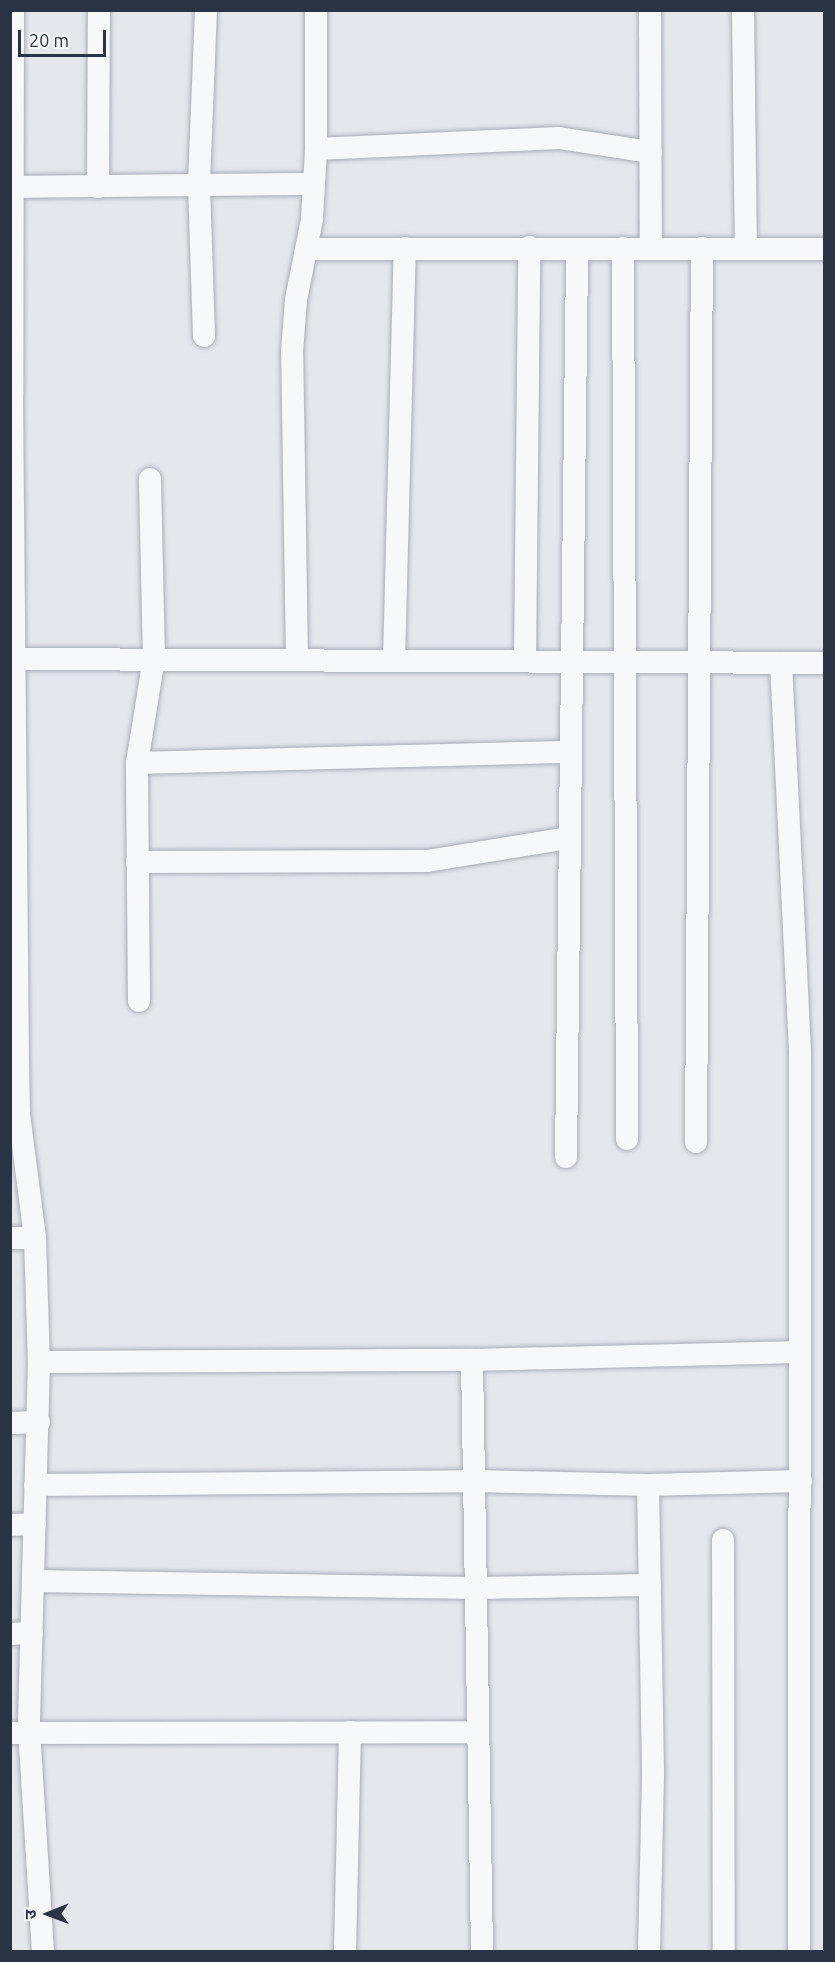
<!DOCTYPE html>
<html>
<head>
<meta charset="utf-8">
<style>
  body { margin:0 }
  #map { position:relative; width:835px; height:1962px; overflow:hidden; background:#e4e7ec; font-family:Ubuntu,"Noto Sans Devanagari",sans-serif }
  div>[style] { position:absolute }
  .roads { filter:drop-shadow(0 0 2px #a9aeb7) drop-shadow(0 0 2px #a9aeb7) }
  .minor>* { height:22px; margin:-11px; padding:0 11px; transform-origin:11px; border-radius:11px; background:#f7f8fa }
  span { translate:-50% -50%; white-space:nowrap; text-align:center; line-height:1.15; -webkit-text-stroke:6px #f4f6f9; paint-order:stroke }
  .frame { position:absolute; inset:0; border:12px solid #2b3445; pointer-events:none }
  .north { position:absolute; left:18px; top:1884px; width:60px; height:60px; -webkit-text-stroke:4px #f4f6f9; paint-order:stroke; rotate:269deg; font-size:16px; font-weight:700; line-height:24px; text-align:center; color:#2b3445 }
  .north::after { content:''; display:block; margin:auto; width:21px; height:27px; background:#2b3445; clip-path:polygon(50% 0,100% 100%,50% 72%,0 100%) }
  .scale { position:absolute; left:18px; top:30px; width:88px; height:27px; box-sizing:border-box; border:3px solid #2b3445; border-top:0; padding-left:8px; font-size:18px; line-height:21px; white-space:nowrap; color:#2b3445; -webkit-text-stroke:4px #f4f6f9; paint-order:stroke }
</style>
</head>
<body>
<div id="map">
  <div class="roads">
    <div class="minor">
      <i style="left:13px;top:10px;width:384px;rotate:90.1deg"></i>
      <i style="left:12px;top:394px;width:668px;rotate:89.49deg"></i>
      <i style="left:18px;top:1062px;width:52px;rotate:88.9deg"></i>
      <i style="left:19px;top:1114px;width:125px;rotate:82.6deg"></i>
      <i style="left:35px;top:1238px;width:124px;rotate:88.2deg"></i>
      <i style="left:39px;top:1362px;width:368px;rotate:91.6deg"></i>
      <i style="left:29px;top:1730px;width:222px;rotate:86.4deg"></i>
      <i style="left:650px;top:10px;width:238px;rotate:89.8deg"></i>
      <i style="left:743px;top:10px;width:238px;rotate:89.3deg"></i>
      <i style="left:316px;top:149px;width:243px;rotate:-2.6deg"></i>
      <i style="left:559px;top:138px;width:93px;rotate:8.7deg"></i>
      <i style="left:11px;top:187px;width:303px;rotate:-0.6deg"></i>
      <i style="left:98px;top:187px;width:177px;rotate:-89.7deg"></i>
      <i style="left:623px;top:248px;width:891px;rotate:89.74deg"></i>
      <i style="left:307px;top:249px;width:517px"></i>
      <i style="left:204px;top:336px;width:153px;rotate:-91.9deg"></i>
      <i style="left:199px;top:183px;width:173px;rotate:-87.7deg"></i>
      <i style="left:16px;top:659px;width:808px;rotate:0.28deg"></i>
      <i style="left:297px;top:660px;width:308px;rotate:-90.9deg"></i>
      <i style="left:292px;top:352px;width:52px;rotate:-85.6deg"></i>
      <i style="left:296px;top:300px;width:83px;rotate:-78.8deg"></i>
      <i style="left:312px;top:219px;width:70px;rotate:-86.7deg"></i>
      <i style="left:316px;top:149px;width:139px;rotate:-90deg"></i>
      <i style="left:394px;top:660px;width:412px;rotate:-88.5deg"></i>
      <i style="left:525px;top:660px;width:413px;rotate:-89.4deg"></i>
      <i style="left:781px;top:663px;width:389px;rotate:87.2deg"></i>
      <i style="left:800px;top:1052px;width:900px;rotate:90.06deg"></i>
      <i style="left:137px;top:763px;width:432px;rotate:-1.5deg"></i>
      <i style="left:137px;top:862px;width:290px;rotate:-0.2deg"></i>
      <i style="left:427px;top:861px;width:144px;rotate:-9.2deg"></i>
      <i style="left:139px;top:1001px;width:238px;rotate:-90.5deg"></i>
      <i style="left:137px;top:763px;width:106px;rotate:-80.8deg"></i>
      <i style="left:154px;top:658px;width:179px;rotate:-91.3deg"></i>
      <i style="left:696px;top:1142px;width:894px;rotate:-89.62deg"></i>
      <i style="left:566px;top:1157px;width:906px;rotate:-89.3deg"></i>
      <i style="left:10px;top:1238px;width:25px"></i>
      <i style="left:472px;top:1360px;width:592px;rotate:89.03deg"></i>
      <i style="left:39px;top:1362px;width:433px;rotate:-0.3deg"></i>
      <i style="left:472px;top:1360px;width:327px;rotate:-1.4deg"></i>
      <i style="left:10px;top:1423px;width:29px;rotate:-2deg"></i>
      <i style="left:35px;top:1485px;width:439px;rotate:-0.5deg"></i>
      <i style="left:474px;top:1481px;width:174px;rotate:1.3deg"></i>
      <i style="left:648px;top:1485px;width:153px;rotate:-1.5deg"></i>
      <i style="left:648px;top:1485px;width:291px;rotate:89deg"></i>
      <i style="left:653px;top:1776px;width:176px;rotate:91.3deg"></i>
      <i style="left:10px;top:1525px;width:25px;rotate:-2deg"></i>
      <i style="left:723px;top:1540px;width:412px;rotate:89.9deg"></i>
      <i style="left:33px;top:1581px;width:442px;rotate:0.9deg"></i>
      <i style="left:475px;top:1588px;width:175px;rotate:-1deg"></i>
      <i style="left:10px;top:1634px;width:22px;rotate:-3deg"></i>
      <i style="left:10px;top:1733px;width:467px;rotate:-0.1deg"></i>
      <i style="left:345px;top:1952px;width:220px;rotate:-88.7deg"></i>
    </div>
  </div>
  <div class="frame"></div>
  <div class="north">उ</div>
  <div class="scale">20 m</div>
</div>
</body>
</html>
